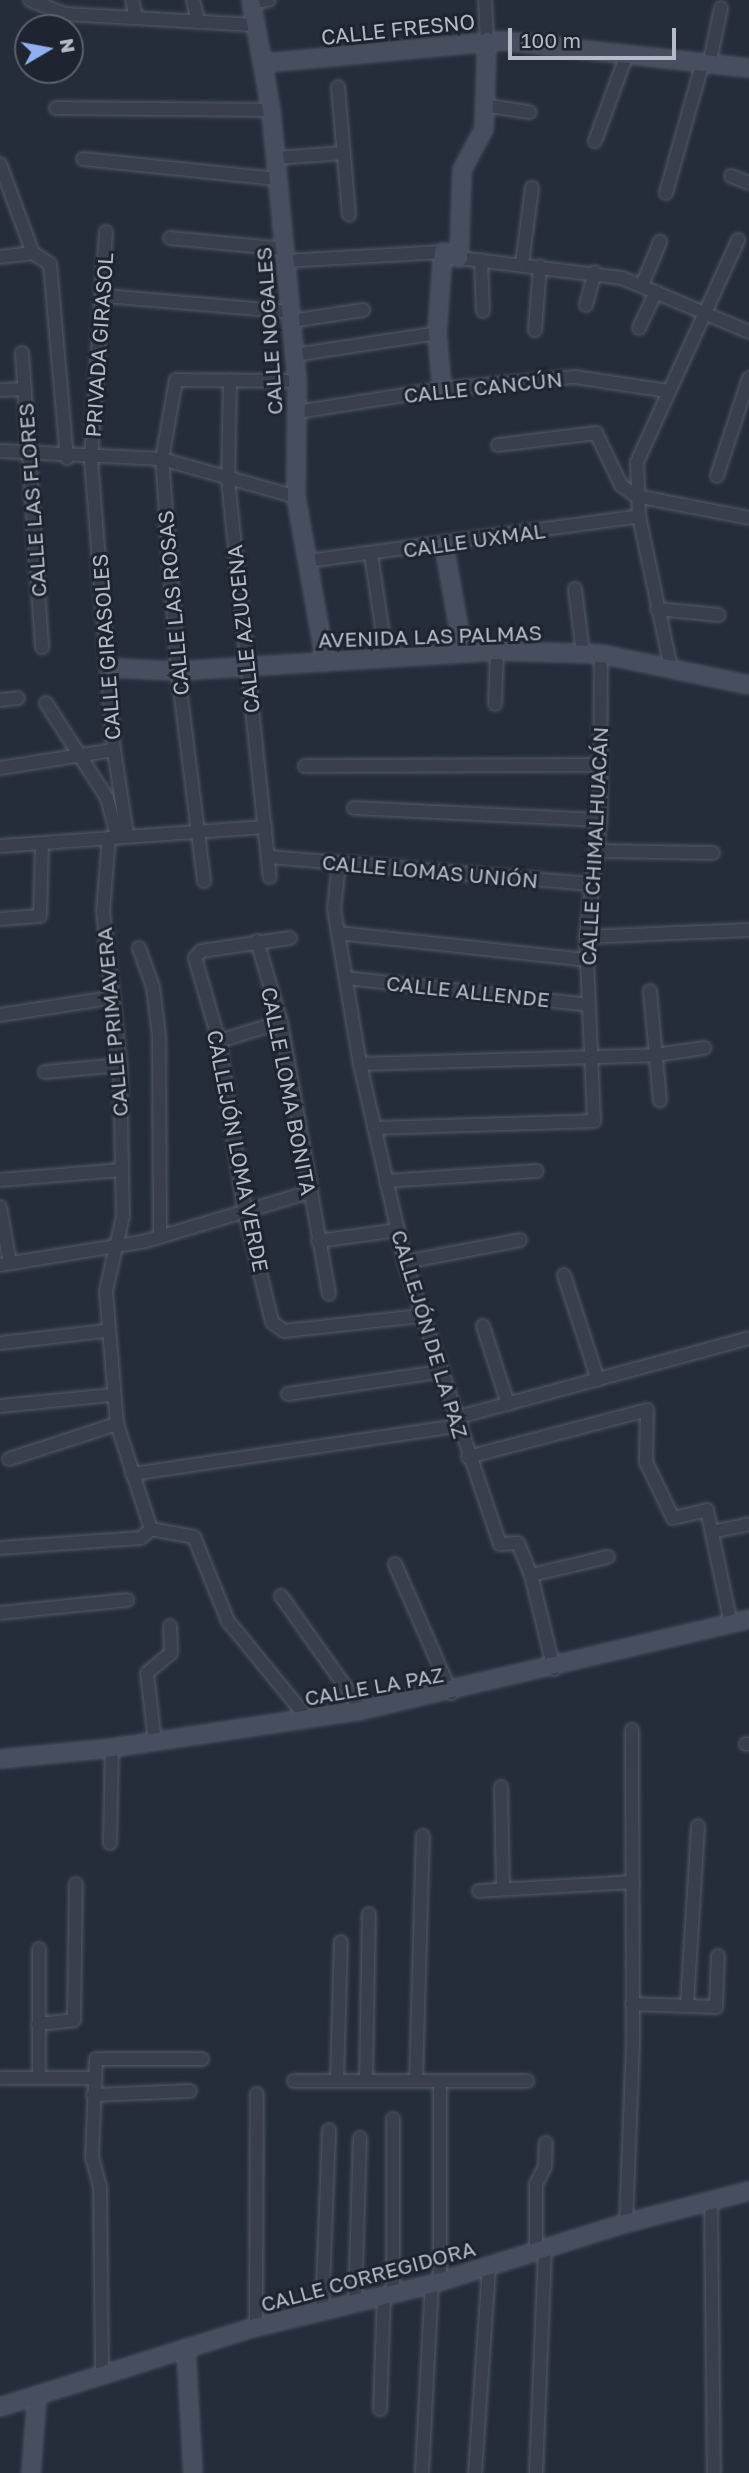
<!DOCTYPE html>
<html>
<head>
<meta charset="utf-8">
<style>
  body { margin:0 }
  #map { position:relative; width:749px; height:2473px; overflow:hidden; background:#252d3b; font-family:"Golos Text",sans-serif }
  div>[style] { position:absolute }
  .roads { filter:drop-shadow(0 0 2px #545b66) drop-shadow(0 0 2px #545b66) }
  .street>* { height:12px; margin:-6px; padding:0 6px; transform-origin:6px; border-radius:6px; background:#393f4c }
  .secondary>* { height:16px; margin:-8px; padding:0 8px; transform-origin:8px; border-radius:8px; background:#474e5e }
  span { translate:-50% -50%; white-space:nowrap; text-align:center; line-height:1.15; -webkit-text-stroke:6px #1e2530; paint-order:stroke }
  .street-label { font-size:21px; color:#b4bbc7 }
  .north { position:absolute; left:14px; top:14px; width:70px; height:70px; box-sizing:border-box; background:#1e2530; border:2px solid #5a616c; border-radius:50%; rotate:80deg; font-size:19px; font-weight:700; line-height:28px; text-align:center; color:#b4bbc7 }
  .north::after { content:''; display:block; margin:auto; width:24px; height:32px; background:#90b0f1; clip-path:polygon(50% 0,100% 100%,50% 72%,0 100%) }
  .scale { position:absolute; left:508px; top:28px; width:168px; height:32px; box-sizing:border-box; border:4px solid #b4bbc7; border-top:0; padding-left:9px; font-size:21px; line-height:24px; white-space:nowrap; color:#b4bbc7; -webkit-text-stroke:5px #1e2530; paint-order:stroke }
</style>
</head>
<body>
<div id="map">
  <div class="roads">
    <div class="street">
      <i style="left:30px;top:0;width:38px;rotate:22deg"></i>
      <i style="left:65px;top:14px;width:190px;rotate:3.3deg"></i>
      <i style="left:132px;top:0;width:18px;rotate:77deg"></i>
      <i style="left:193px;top:0;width:22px;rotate:77deg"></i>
      <i style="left:485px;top:0;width:41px;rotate:87.2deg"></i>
      <i style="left:252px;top:2px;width:17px;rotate:-7deg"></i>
      <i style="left:710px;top:61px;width:54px;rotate:-78.3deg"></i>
      <i style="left:338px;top:87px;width:128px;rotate:85.1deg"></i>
      <i style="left:483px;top:105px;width:47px;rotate:8.7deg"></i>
      <i style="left:56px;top:108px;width:215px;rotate:0.5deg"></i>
      <i style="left:595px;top:141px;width:93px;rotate:-69.8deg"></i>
      <i style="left:276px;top:158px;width:67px;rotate:-4.3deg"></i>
      <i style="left:83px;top:159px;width:195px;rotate:5.9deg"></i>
      <i style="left:0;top:164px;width:95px;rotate:69.7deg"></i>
      <i style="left:731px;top:176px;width:19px;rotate:21deg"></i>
      <i style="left:666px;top:193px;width:137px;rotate:-74.3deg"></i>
      <i style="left:106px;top:232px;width:227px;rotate:93.8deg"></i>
      <i style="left:91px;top:459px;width:292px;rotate:85.5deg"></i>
      <i style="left:114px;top:750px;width:86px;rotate:81.3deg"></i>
      <i style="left:170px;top:238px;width:115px;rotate:5.5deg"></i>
      <i style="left:0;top:257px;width:33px;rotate:-7deg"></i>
      <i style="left:33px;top:253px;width:20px;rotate:33deg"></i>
      <i style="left:50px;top:264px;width:195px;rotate:85deg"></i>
      <i style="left:459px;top:258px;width:164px;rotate:7deg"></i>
      <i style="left:622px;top:278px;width:138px;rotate:23deg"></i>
      <i style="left:481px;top:260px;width:51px;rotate:87.8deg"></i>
      <i style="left:285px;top:261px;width:158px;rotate:-3.3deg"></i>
      <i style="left:522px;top:264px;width:77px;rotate:-82.5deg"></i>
      <i style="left:642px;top:285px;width:47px;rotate:-67.3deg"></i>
      <i style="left:105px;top:296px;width:186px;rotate:4.9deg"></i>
      <i style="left:586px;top:305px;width:34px;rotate:-75deg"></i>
      <i style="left:291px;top:321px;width:73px;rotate:-8.7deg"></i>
      <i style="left:639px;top:328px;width:40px;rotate:-65deg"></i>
      <i style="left:535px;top:330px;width:64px;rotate:-85.5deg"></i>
      <i style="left:22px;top:353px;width:295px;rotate:86.1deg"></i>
      <i style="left:294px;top:355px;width:145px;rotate:-8.7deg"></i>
      <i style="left:230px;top:380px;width:100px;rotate:91.1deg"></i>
      <i style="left:228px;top:480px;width:399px;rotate:84deg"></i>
      <i style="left:0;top:390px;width:25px;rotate:-2deg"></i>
      <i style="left:297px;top:412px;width:147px;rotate:-9deg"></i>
      <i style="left:442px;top:389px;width:134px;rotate:-5.2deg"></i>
      <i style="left:575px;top:377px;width:94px;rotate:8.6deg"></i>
      <i style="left:498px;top:445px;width:99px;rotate:-7deg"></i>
      <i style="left:596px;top:433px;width:58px;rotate:64.3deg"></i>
      <i style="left:621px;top:485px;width:19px;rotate:36deg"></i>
      <i style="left:636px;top:496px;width:115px;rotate:11deg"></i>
      <i style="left:0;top:451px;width:162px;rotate:2.8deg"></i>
      <i style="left:162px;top:459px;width:139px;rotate:15.8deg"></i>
      <i style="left:717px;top:476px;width:103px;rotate:-71.9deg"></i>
      <i style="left:371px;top:554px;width:101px;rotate:81.5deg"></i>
      <i style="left:308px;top:561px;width:334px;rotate:-7.7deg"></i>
      <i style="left:575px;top:589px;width:64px;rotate:82.9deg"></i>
      <i style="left:657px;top:609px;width:62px;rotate:5.5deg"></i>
      <i style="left:671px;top:668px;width:155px;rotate:-101.9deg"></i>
      <i style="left:639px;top:516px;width:54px;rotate:-92.1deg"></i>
      <i style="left:637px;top:462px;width:244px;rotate:-65.5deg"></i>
      <i style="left:0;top:700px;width:18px;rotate:-6deg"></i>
      <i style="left:46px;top:703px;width:113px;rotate:57.3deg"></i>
      <i style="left:107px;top:798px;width:39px;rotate:75deg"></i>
      <i style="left:495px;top:704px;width:53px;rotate:-87.8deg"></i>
      <i style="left:305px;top:766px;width:295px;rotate:-0.2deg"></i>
      <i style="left:0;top:768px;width:115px;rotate:-9deg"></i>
      <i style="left:354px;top:808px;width:246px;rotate:2.8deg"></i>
      <i style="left:109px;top:838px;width:73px;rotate:94.7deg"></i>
      <i style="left:103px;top:911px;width:155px;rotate:83.7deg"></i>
      <i style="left:120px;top:1065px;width:151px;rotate:88.9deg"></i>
      <i style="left:123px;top:1216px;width:77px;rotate:102.8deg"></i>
      <i style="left:106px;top:1291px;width:133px;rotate:85.3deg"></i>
      <i style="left:117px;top:1424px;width:110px;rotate:72.1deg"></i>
      <i style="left:151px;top:1529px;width:44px;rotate:10.5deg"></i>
      <i style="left:194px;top:1537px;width:91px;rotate:68deg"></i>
      <i style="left:228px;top:1621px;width:127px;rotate:50.8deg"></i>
      <i style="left:0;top:846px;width:266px;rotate:-4.1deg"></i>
      <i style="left:598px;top:851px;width:115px;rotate:1deg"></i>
      <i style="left:269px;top:857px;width:323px;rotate:4.8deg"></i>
      <i style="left:339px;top:863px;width:46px;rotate:96.2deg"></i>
      <i style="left:334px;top:909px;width:157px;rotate:80.5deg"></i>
      <i style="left:360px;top:1064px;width:203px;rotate:77.2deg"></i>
      <i style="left:405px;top:1262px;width:298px;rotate:71.4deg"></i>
      <i style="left:500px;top:1544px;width:18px;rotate:-3deg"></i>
      <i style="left:518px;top:1543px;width:35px;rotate:68deg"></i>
      <i style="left:531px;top:1575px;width:97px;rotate:76.3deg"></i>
      <i style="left:204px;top:881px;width:212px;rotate:-97.1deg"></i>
      <i style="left:178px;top:671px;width:213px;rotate:-94.3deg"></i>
      <i style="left:162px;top:459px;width:80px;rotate:-80deg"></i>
      <i style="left:176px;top:380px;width:121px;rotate:0.5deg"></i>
      <i style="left:0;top:919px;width:40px;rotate:-4.3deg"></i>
      <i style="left:40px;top:916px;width:72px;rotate:-88.4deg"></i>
      <i style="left:338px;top:933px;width:249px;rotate:6.2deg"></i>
      <i style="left:586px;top:937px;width:163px;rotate:-2.5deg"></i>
      <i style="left:290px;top:938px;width:90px;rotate:171.7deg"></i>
      <i style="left:201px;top:951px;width:9px;rotate:131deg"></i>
      <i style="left:195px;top:958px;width:86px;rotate:73.9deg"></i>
      <i style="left:219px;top:1041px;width:168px;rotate:81.4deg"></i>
      <i style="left:244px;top:1207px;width:118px;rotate:76.3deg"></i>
      <i style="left:272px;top:1322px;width:15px;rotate:37deg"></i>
      <i style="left:284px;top:1331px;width:137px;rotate:-6.3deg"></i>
      <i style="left:257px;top:941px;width:84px;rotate:73.5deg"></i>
      <i style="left:281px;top:1022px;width:276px;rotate:80deg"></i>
      <i style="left:139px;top:948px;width:41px;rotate:70.3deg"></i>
      <i style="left:153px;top:987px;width:49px;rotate:83deg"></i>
      <i style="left:159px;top:1036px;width:200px;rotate:89.7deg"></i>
      <i style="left:346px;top:978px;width:244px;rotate:6.3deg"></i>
      <i style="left:650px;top:991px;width:110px;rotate:84.8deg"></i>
      <i style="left:0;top:1015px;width:111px;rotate:-8.8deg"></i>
      <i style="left:219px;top:1041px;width:65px;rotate:-17deg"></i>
      <i style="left:360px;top:1064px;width:296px;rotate:-1.7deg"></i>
      <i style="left:656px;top:1055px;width:49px;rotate:-8.3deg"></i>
      <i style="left:45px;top:1072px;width:75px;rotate:-5.3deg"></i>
      <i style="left:374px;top:1128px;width:220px;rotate:-1.8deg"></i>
      <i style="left:594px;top:1121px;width:184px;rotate:-92.5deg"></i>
      <i style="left:586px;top:937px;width:118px;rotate:-83.2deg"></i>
      <i style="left:600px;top:820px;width:166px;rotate:-89.7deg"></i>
      <i style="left:0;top:1180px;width:121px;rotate:-4.7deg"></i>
      <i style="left:386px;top:1181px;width:151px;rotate:-3.8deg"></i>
      <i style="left:0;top:1207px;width:57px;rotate:79.9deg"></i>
      <i style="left:318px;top:1241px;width:81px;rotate:-7.8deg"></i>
      <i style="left:405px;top:1262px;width:117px;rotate:-10.8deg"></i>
      <i style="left:0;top:1265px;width:148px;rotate:-9.3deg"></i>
      <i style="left:146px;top:1241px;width:170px;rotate:-16.7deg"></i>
      <i style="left:564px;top:1275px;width:110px;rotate:72.1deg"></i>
      <i style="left:483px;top:1326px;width:82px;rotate:72.2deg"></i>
      <i style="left:0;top:1343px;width:107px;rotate:-6.5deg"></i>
      <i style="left:288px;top:1394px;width:153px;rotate:-8.3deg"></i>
      <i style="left:1px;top:1406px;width:112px;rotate:-5.7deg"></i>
      <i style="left:455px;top:1418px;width:305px;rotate:-15.2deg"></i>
      <i style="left:468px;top:1457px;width:185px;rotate:-14.7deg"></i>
      <i style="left:647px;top:1410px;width:52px;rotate:91.1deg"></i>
      <i style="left:646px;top:1462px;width:62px;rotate:64.3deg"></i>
      <i style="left:673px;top:1518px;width:35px;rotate:-13deg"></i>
      <i style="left:707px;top:1510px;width:116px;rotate:78.1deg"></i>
      <i style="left:9px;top:1459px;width:114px;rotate:-18deg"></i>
      <i style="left:132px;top:1474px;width:330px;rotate:-8.4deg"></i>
      <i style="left:712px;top:1532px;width:38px;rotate:-12deg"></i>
      <i style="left:0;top:1548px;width:141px;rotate:-4.1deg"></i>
      <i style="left:141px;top:1538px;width:13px;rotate:-42deg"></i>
      <i style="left:395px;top:1564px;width:141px;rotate:66.5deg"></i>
      <i style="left:531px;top:1575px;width:79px;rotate:-13.2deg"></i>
      <i style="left:281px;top:1596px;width:140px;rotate:54.6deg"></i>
      <i style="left:0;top:1613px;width:128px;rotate:-5.8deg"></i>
      <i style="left:155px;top:1742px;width:69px;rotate:-96.6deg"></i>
      <i style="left:147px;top:1673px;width:31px;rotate:-40deg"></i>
      <i style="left:171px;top:1653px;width:27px;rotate:-92deg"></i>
      <i style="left:746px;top:1744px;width:3px"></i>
      <i style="left:501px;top:1787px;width:102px;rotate:88.9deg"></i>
      <i style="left:110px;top:1843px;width:95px;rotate:-88.8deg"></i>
      <i style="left:479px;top:1891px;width:154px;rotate:-3.3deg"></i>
      <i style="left:39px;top:1949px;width:128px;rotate:90deg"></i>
      <i style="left:632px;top:2004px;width:84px;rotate:2deg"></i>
      <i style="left:716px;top:2007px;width:51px;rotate:-87.8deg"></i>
      <i style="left:687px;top:2006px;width:180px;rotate:-86.5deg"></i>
      <i style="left:38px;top:2024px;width:36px;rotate:-6deg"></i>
      <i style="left:74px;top:2020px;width:136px;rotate:-89.2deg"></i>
      <i style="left:0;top:2078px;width:92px"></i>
      <i style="left:366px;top:2080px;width:166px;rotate:-89deg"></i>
      <i style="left:294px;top:2081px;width:233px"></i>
      <i style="left:337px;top:2081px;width:139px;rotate:-88.4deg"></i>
      <i style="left:416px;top:2081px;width:245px;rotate:-88.4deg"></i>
      <i style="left:93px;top:2095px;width:97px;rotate:-2.4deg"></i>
      <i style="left:711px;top:2201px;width:272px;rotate:89.4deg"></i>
      <i style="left:626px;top:2223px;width:186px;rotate:-87.8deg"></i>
      <i style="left:633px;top:2037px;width:307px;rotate:-90.2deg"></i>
      <i style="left:536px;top:2251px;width:67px;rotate:-90deg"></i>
      <i style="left:536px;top:2184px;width:20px;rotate:-63deg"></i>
      <i style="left:545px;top:2166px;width:23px;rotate:-88deg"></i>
      <i style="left:440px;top:2282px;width:201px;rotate:-90deg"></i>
      <i style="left:393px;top:2295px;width:176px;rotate:-90deg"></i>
      <i style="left:355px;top:2304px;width:166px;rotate:-88.3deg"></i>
      <i style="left:322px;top:2313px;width:183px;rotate:-87.8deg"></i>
      <i style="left:256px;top:2327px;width:233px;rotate:-89.8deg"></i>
      <i style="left:102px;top:2372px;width:185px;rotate:-90.6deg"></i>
      <i style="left:100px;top:2187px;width:30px;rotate:-105deg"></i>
      <i style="left:92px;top:2158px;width:99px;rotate:-87.7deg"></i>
      <i style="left:96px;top:2059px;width:106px"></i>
      <i style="left:380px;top:2409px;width:112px;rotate:-88deg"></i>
      <i style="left:422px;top:2472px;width:188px;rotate:-87deg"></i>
      <i style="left:475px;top:2473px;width:207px;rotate:-86.1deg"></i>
      <i style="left:536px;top:2473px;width:225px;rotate:-87.7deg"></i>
    </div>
    <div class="secondary">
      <i style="left:251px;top:0;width:112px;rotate:79.7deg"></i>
      <i style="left:271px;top:110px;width:272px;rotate:84.5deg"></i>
      <i style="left:297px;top:381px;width:116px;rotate:90.5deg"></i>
      <i style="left:296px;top:497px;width:165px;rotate:79.9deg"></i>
      <i style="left:265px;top:63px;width:240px;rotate:-5.3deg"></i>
      <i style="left:504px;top:41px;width:246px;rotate:6.3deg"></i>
      <i style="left:442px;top:389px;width:56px;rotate:-95.1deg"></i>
      <i style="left:437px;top:333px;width:81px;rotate:-85.8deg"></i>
      <i style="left:443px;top:252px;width:17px;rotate:21deg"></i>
      <i style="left:459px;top:258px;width:88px;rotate:-88deg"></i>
      <i style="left:462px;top:170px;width:47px;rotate:-61.8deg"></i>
      <i style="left:484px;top:129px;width:88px;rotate:-88deg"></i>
      <i style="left:444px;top:545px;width:109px;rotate:79.9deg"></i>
      <i style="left:111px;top:668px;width:67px;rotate:2.6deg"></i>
      <i style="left:178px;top:671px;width:320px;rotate:-3.6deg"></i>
      <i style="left:497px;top:651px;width:104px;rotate:1.7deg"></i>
      <i style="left:601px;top:654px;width:151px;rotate:11.8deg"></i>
      <i style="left:0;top:1759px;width:113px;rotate:-5.6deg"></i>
      <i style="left:112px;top:1748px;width:253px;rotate:-8.6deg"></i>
      <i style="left:362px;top:1710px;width:398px;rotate:-13.2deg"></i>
      <i style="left:186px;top:2348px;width:125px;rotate:86.8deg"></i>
      <i style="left:0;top:2407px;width:268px;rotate:-17.4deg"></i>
      <i style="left:256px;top:2327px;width:181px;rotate:-13.7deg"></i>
      <i style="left:432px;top:2284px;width:203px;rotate:-17.5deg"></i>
      <i style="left:626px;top:2223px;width:127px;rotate:-14.6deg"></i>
      <i style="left:31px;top:2473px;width:77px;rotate:-85.5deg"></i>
    </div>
  </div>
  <div class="street-label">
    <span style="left:398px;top:29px;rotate:-6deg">CALLE FRESNO</span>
    <span style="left:269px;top:331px;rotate:-94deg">CALLE NOGALES</span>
    <span style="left:99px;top:345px;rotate:-86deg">PRIVADA GIRASOL</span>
    <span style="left:483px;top:387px;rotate:-6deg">CALLE CANCÚN</span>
    <span style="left:32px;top:500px;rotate:-94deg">CALLE LAS FLORES</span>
    <span style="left:474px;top:540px;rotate:-8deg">CALLE UXMAL</span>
    <span style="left:173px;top:603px;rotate:-95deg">CALLE LAS ROSAS</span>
    <span style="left:243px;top:629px;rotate:-96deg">CALLE AZUCENA</span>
    <span style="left:430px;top:636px;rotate:-2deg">AVENIDA LAS PALMAS</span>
    <span style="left:106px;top:647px;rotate:-94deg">CALLE GIRASOLES</span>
    <span style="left:594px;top:846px;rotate:-87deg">CALLE CHIMALHUACÁN</span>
    <span style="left:430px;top:871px;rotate:5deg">CALLE LOMAS UNIÓN</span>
    <span style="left:468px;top:991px;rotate:6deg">CALLE ALLENDE</span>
    <span style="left:112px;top:1022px;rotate:-95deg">CALLE PRIMAVERA</span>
    <span style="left:289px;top:1091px;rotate:79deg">CALLE LOMA BONITA</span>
    <span style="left:238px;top:1151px;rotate:79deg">CALLEJÓN LOMA VERDE</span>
    <span style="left:430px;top:1334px;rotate:73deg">CALLEJÓN DE LA PAZ</span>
    <span style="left:374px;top:1686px;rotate:-10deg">CALLE LA PAZ</span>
    <span style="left:368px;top:2276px;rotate:-15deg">CALLE CORREGIDORA</span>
  </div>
  <div class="north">N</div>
  <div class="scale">100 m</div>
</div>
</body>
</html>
